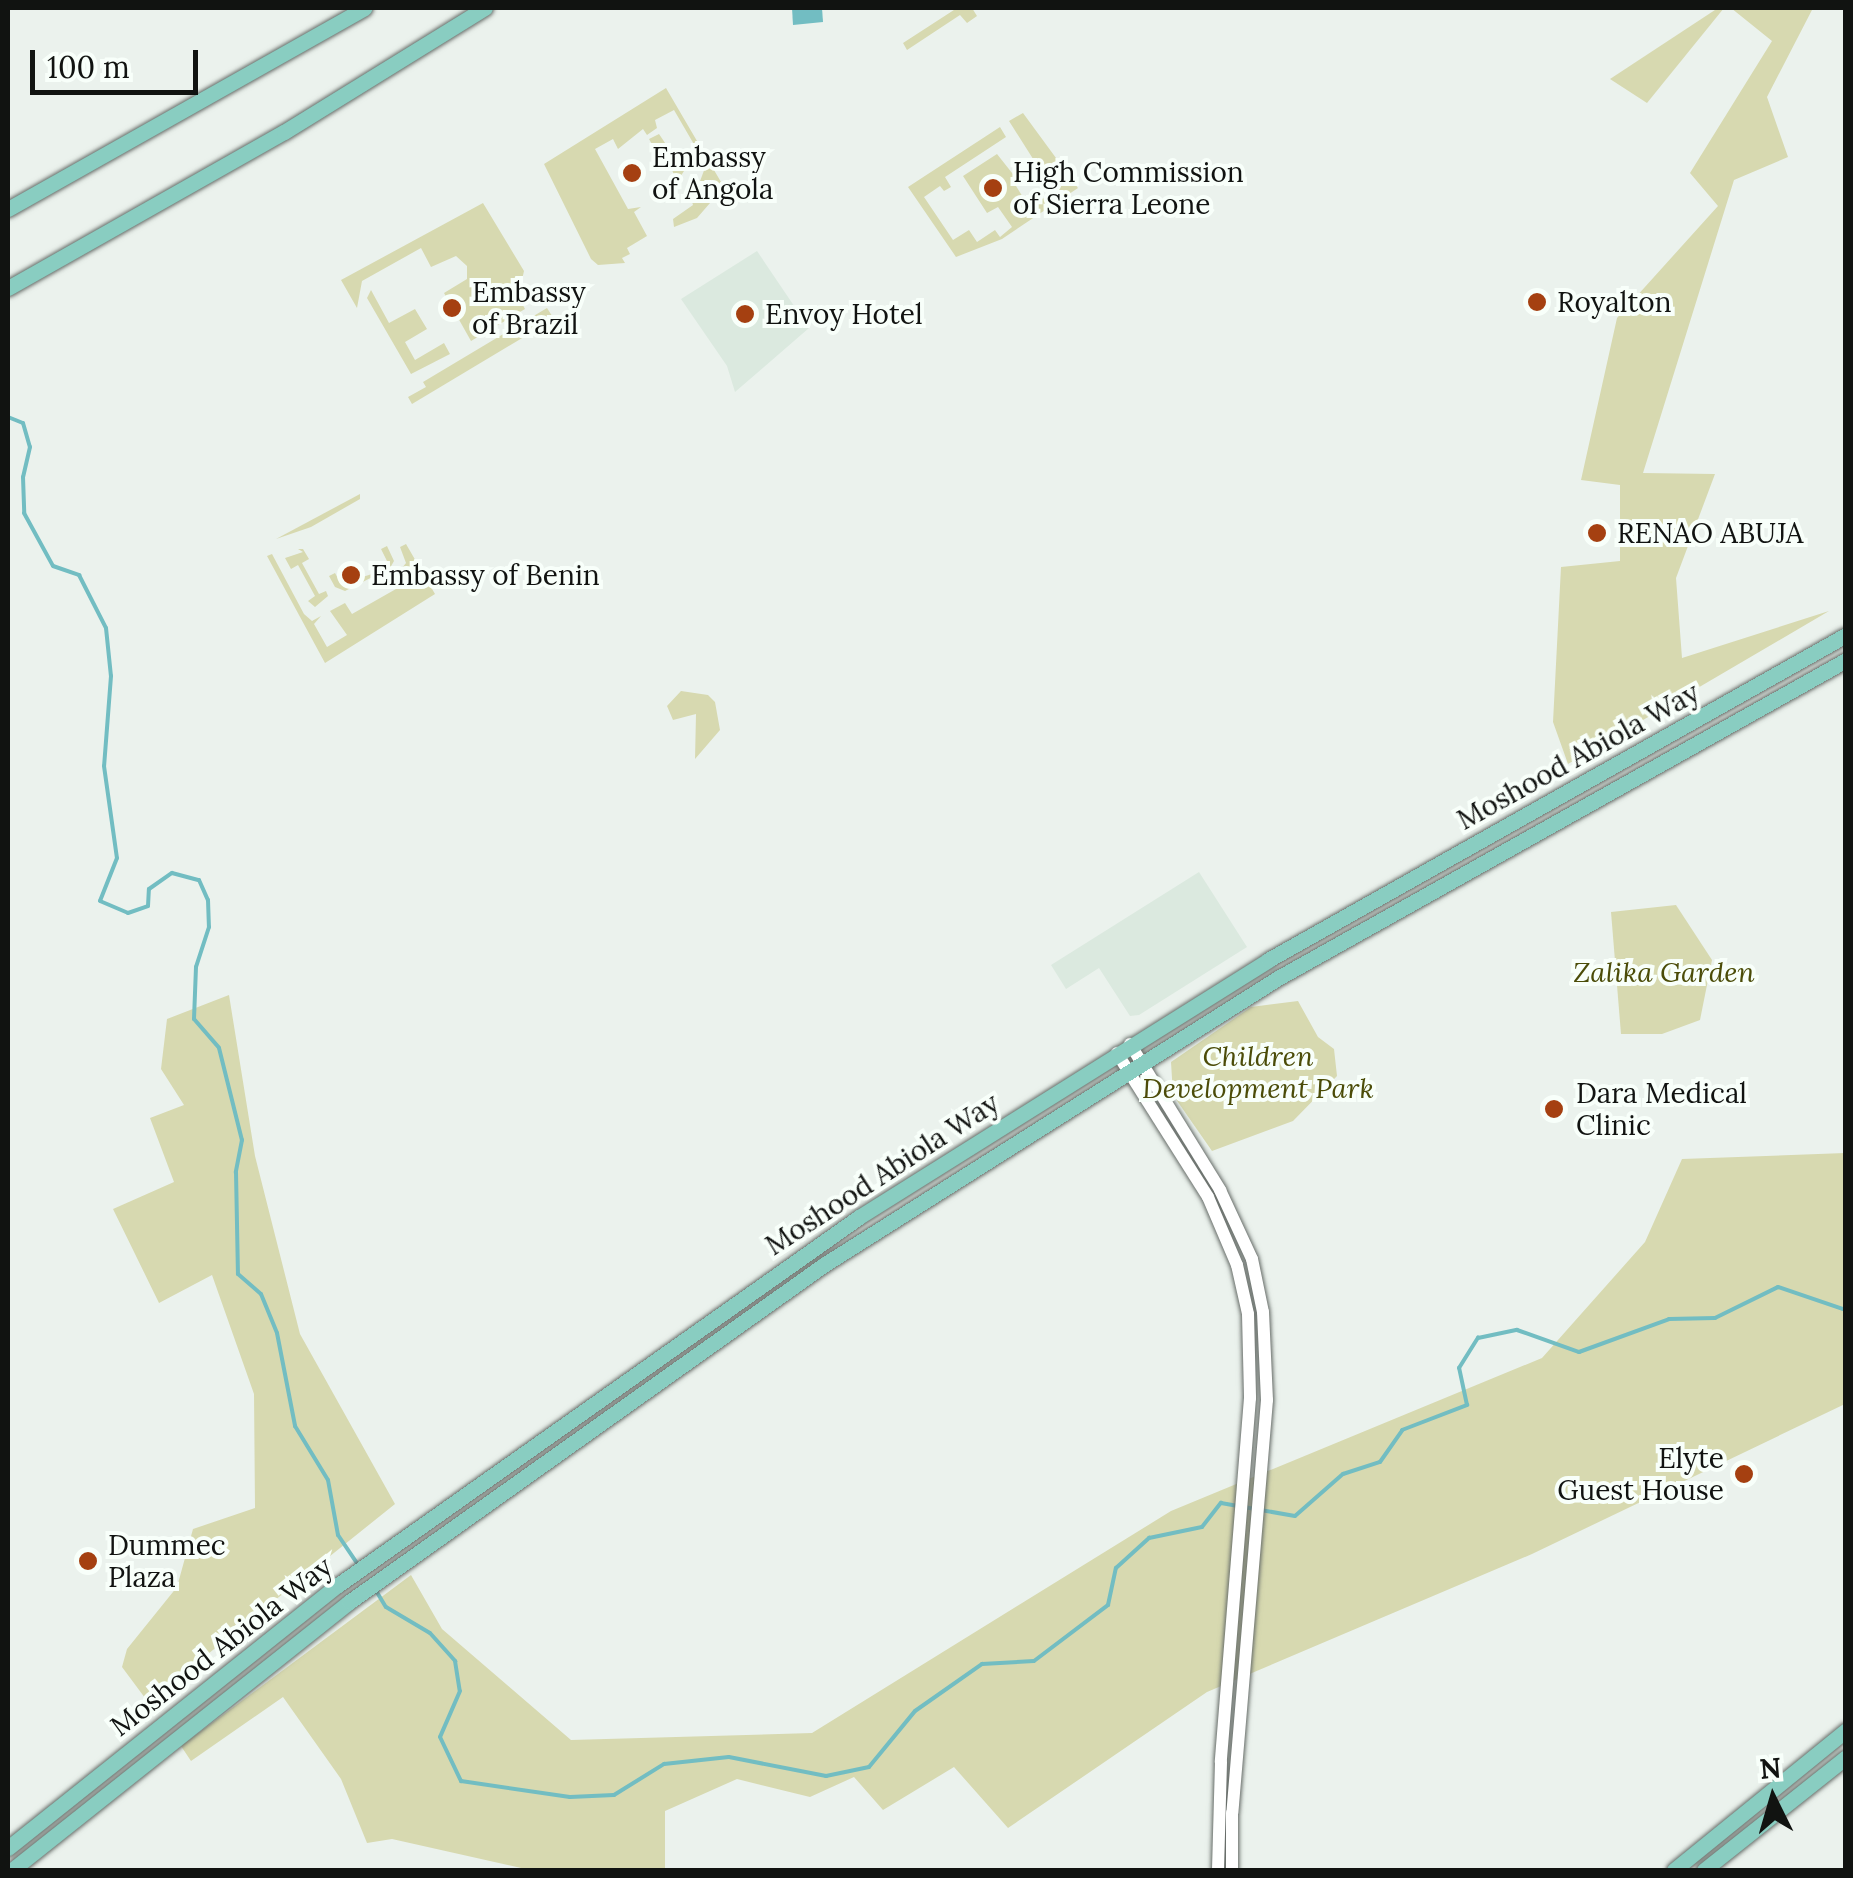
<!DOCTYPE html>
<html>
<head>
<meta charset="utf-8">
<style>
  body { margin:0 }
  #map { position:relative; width:1853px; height:1878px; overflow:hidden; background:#ebf2ed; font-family:Lora,serif }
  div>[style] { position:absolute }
  .built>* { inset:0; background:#dbe9df }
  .green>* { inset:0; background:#d7d9b0 }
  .water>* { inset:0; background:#72bdc2 }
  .stream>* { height:4px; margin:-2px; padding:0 2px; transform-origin:2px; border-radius:2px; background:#72bdc2 }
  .roads { filter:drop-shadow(0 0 2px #676d69) drop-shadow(0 0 2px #676d69) }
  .minor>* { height:12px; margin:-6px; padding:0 6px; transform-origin:6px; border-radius:6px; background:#fff }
  .major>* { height:15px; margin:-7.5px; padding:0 7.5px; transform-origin:7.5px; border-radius:7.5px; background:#89cdc1 }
  .dots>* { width:28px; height:28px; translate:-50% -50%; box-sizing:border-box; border:5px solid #f8fffa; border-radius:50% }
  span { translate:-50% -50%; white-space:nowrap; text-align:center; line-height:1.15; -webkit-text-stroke:8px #f8fffa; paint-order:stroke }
  .poi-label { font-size:28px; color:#111311 }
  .left { translate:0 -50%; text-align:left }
  .right { translate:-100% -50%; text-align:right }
  .street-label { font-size:28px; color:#111311 }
  .park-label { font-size:28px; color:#4b4c08; font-style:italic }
  .frame { position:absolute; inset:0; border:10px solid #111311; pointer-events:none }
  .north { position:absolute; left:1723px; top:1748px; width:100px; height:100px; -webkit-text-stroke:8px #f8fffa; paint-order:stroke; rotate:355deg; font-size:28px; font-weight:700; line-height:40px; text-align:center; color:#111311 }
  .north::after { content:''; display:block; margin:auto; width:35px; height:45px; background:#111311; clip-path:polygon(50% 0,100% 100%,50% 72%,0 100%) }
  .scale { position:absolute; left:30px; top:50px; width:168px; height:45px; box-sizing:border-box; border:5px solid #111311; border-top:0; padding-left:12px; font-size:30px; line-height:35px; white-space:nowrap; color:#111311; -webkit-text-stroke:8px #f8fffa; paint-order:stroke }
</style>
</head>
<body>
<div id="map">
  <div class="built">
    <i style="clip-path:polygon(757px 251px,809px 328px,735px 392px,727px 366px,681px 299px)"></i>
    <i style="clip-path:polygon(1199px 872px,1247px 947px,1139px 1015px,1130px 1016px,1099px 968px,1066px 989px,1051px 965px)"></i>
  </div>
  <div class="green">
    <i style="clip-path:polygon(957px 8px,972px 8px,977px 16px,967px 23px,960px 15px,907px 50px,903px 43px)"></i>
    <i style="clip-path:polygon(1718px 8px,1724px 8px,1647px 103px,1610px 79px)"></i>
    <i style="clip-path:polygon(1731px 8px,1813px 8px,1767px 97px,1788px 157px,1734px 180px,1643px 473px,1715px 474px,1676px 578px,1682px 658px,1829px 611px,1568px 764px,1553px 722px,1561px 567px,1620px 561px,1620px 485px,1581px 480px,1617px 318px,1718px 206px,1690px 173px,1772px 41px)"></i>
    <i style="clip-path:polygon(666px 88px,721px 182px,717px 195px,697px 218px,674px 227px,673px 219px,693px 205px,689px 192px,699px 184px,706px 165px,674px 110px,655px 120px,657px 128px,647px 135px,643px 129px,618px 149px,613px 139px,595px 149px,628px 209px,641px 207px,634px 212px,647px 236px,627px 248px,630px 254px,622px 258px,625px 263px,598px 265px,591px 259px,544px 164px)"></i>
    <i style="clip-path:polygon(1023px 113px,1078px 188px,1002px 239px,956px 257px,908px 187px,1000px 127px,1006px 137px,945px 177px,951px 187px,944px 191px,940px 186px,924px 197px,953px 240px,969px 230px,977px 242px,995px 230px,1000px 237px,1012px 227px,998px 207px,987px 213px,963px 176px,997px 154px,1016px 178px,1013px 181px,1029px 207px,1054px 192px,1009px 121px)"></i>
    <i style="clip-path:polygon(659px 134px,684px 171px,677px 182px,667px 158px,661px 160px,649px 139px)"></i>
    <i style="clip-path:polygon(483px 203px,524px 271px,521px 284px,525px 292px,518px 296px,525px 309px,471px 341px,444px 293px,467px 279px,467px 266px,456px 256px,431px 267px,421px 248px,362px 281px,357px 308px,341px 280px)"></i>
    <i style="clip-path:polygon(371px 290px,389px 323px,415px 309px,427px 329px,405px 342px,415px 360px,444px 343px,450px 354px,411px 374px,367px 298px)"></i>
    <i style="clip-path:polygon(547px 308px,554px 319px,412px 404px,408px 397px,426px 387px,423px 382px)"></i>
    <i style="clip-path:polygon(360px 494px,360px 499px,311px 527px,276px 539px)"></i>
    <i style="clip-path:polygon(406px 544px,435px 594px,325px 663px,267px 556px,272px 554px,304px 614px,312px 621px,321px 616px,314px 624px,327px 647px,347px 635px,330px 611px,345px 603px,352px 614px,403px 585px,397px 574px,406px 563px,400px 547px)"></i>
    <i style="clip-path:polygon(387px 546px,394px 561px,390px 568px,345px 591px,335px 587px,329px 576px,335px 573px,341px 584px,378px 572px,387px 561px,381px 549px)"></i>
    <i style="clip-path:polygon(298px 549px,303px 549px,309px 559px,302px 563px,319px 594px,326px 591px,328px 596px,315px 607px,308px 601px,315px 596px,298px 565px,291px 569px,285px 558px,303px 552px)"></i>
    <i style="clip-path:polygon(681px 691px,708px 695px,715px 702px,720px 730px,695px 759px,696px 714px,673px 720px,667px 706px)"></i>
    <i style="clip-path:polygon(1676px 905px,1712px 960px,1700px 1020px,1662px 1034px,1621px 1034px,1611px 912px)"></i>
    <i style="clip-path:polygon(229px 995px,255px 1156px,300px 1334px,395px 1504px,148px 1702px,122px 1667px,127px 1649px,177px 1587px,193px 1529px,255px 1508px,254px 1394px,212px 1275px,159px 1303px,113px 1209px,174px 1182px,150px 1118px,184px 1105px,161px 1069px,167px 1019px)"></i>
    <i style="clip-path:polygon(1298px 1001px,1318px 1037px,1334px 1049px,1337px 1076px,1293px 1121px,1212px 1151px,1173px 1095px,1171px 1062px,1251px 1007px)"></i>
    <i style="clip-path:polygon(1845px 1153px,1845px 1404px,1532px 1554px,1207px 1692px,1008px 1828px,954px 1767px,883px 1810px,854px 1777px,810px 1797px,737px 1779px,665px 1811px,665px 1870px,530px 1870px,392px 1839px,367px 1843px,341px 1779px,283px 1697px,191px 1761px,181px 1746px,411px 1575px,442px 1629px,571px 1740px,812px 1733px,1171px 1511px,1542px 1358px,1645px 1242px,1682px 1159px)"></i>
  </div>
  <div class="water">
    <i style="clip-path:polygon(792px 8px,822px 8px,823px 22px,793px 25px)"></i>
  </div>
  <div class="stream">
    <i style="left:8px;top:417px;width:16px;rotate:22deg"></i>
    <i style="left:23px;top:423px;width:25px;rotate:74deg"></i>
    <i style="left:30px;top:447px;width:31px;rotate:103deg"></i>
    <i style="left:23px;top:477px;width:36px;rotate:88deg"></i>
    <i style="left:24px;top:513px;width:60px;rotate:61.3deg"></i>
    <i style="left:53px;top:566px;width:28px;rotate:19deg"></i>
    <i style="left:79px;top:575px;width:59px;rotate:63deg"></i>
    <i style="left:106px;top:628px;width:48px;rotate:84.1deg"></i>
    <i style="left:111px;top:676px;width:90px;rotate:94.4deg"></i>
    <i style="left:104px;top:766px;width:93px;rotate:82deg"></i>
    <i style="left:117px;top:858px;width:46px;rotate:111.6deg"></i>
    <i style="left:100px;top:901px;width:30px;rotate:23deg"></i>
    <i style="left:128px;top:913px;width:21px;rotate:-19deg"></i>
    <i style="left:148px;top:906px;width:17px;rotate:-87deg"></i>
    <i style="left:149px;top:889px;width:28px;rotate:-35deg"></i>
    <i style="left:172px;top:873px;width:28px;rotate:15deg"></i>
    <i style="left:199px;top:880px;width:22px;rotate:66deg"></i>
    <i style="left:208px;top:900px;width:27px;rotate:88deg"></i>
    <i style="left:209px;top:927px;width:42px;rotate:108deg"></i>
    <i style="left:196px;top:967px;width:52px;rotate:92.2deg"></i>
    <i style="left:194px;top:1019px;width:38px;rotate:49deg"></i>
    <i style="left:219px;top:1048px;width:95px;rotate:76deg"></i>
    <i style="left:242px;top:1140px;width:33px;rotate:101deg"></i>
    <i style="left:236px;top:1172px;width:102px;rotate:88.9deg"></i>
    <i style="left:238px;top:1274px;width:30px;rotate:41deg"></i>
    <i style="left:261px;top:1294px;width:42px;rotate:67.7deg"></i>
    <i style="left:277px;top:1333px;width:95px;rotate:79deg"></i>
    <i style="left:295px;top:1426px;width:63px;rotate:58.6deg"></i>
    <i style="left:328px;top:1480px;width:56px;rotate:79.7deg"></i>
    <i style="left:338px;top:1535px;width:36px;rotate:56deg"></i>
    <i style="left:375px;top:1589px;width:21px;rotate:59deg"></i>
    <i style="left:386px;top:1607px;width:51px;rotate:30.6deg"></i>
    <i style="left:430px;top:1633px;width:38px;rotate:48deg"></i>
    <i style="left:455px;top:1661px;width:30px;rotate:81deg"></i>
    <i style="left:460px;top:1691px;width:50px;rotate:113.5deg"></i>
    <i style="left:440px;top:1737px;width:49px;rotate:64.5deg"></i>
    <i style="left:461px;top:1781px;width:110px;rotate:8.4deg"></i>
    <i style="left:570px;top:1797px;width:44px;rotate:-2.6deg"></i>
    <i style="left:614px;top:1795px;width:59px;rotate:-31.8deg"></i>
    <i style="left:664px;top:1764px;width:65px;rotate:-6.1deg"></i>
    <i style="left:729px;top:1757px;width:99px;rotate:11.1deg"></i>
    <i style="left:826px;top:1776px;width:44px;rotate:-11.8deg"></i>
    <i style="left:869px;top:1767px;width:72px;rotate:-50.6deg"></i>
    <i style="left:915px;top:1711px;width:82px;rotate:-35deg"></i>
    <i style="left:982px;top:1664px;width:52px;rotate:-3.3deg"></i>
    <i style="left:1034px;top:1661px;width:93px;rotate:-37.1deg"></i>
    <i style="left:1108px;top:1605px;width:38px;rotate:-78deg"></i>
    <i style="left:1116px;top:1568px;width:45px;rotate:-42.3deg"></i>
    <i style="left:1149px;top:1538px;width:54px;rotate:-11.7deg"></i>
    <i style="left:1202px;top:1527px;width:31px;rotate:-52deg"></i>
    <i style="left:1221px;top:1503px;width:75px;rotate:10deg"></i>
    <i style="left:1295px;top:1516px;width:64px;rotate:-41.2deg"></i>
    <i style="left:1343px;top:1474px;width:39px;rotate:-18deg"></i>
    <i style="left:1380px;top:1462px;width:39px;rotate:-55deg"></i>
    <i style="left:1402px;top:1430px;width:70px;rotate:-21deg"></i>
    <i style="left:1467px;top:1405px;width:38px;rotate:-102deg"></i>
    <i style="left:1459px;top:1368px;width:36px;rotate:-58deg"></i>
    <i style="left:1478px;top:1338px;width:40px;rotate:-12deg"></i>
    <i style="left:1517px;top:1330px;width:66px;rotate:19.5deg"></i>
    <i style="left:1579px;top:1352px;width:96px;rotate:-20.1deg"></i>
    <i style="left:1669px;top:1319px;width:46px;rotate:-1.2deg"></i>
    <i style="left:1715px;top:1318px;width:70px;rotate:-26.2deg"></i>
    <i style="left:1778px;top:1287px;width:72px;rotate:18.7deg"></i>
  </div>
  <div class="roads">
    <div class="minor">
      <i style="left:1130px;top:1044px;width:172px;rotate:58.3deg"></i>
      <i style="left:1220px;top:1190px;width:76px;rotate:65.1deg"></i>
      <i style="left:1252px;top:1259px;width:54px;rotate:78.3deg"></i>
      <i style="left:1263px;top:1312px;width:88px;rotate:87.4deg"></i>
      <i style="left:1267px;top:1400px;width:414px;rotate:94.8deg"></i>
      <i style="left:1232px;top:1813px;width:57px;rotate:90deg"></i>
      <i style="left:1117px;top:1053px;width:170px;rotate:57.7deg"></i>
      <i style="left:1208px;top:1197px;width:74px;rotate:66.9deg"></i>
      <i style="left:1237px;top:1265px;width:50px;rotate:77.3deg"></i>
      <i style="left:1248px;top:1314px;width:84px;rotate:88.6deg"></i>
      <i style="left:1250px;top:1398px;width:365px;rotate:94.6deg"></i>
      <i style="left:1221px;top:1762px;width:108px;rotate:91.6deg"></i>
    </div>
    <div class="major">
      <i style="left:8px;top:209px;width:409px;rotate:-29.4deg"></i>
      <i style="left:8px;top:288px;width:317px;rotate:-29.5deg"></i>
      <i style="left:284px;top:132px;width:236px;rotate:-31.7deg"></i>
      <i style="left:8px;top:1848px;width:422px;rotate:-38.6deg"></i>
      <i style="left:338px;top:1585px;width:638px;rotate:-35.23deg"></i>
      <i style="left:859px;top:1217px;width:483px;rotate:-32.1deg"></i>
      <i style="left:1268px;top:960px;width:663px;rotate:-29.35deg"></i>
      <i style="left:12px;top:1870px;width:431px;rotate:-38.5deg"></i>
      <i style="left:349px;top:1602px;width:584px;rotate:-35.38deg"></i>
      <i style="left:825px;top:1264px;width:536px;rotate:-32.27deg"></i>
      <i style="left:1278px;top:978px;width:651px;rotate:-29.24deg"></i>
      <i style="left:1674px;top:1870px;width:222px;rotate:-39.1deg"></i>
      <i style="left:1704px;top:1870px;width:181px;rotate:-38.5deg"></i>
    </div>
  </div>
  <div class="dots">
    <i style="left:632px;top:173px;background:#a54011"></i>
    <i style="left:993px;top:188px;background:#a54011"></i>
    <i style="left:1537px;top:302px;background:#a54011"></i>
    <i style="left:452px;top:308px;background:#a54011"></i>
    <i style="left:745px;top:314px;background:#a54011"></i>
    <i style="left:1597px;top:533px;background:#a54011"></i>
    <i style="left:351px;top:575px;background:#a54011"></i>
    <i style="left:1554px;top:1109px;background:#a54011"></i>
    <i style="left:1744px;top:1474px;background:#a54011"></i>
    <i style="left:88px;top:1561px;background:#a54011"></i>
  </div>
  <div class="poi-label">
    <span class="left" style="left:652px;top:173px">Embassy<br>of Angola</span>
    <span class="left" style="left:1013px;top:188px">High Commission<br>of Sierra Leone</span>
    <span class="left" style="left:472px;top:308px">Embassy<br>of Brazil</span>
    <span class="left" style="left:1557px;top:302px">Royalton</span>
    <span class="left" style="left:765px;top:314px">Envoy Hotel</span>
    <span class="left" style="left:1617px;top:533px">RENAO ABUJA</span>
    <span class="left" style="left:371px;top:575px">Embassy of Benin</span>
    <span class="left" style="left:1576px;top:1109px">Dara Medical<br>Clinic</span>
    <span class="right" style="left:1724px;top:1474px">Elyte<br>Guest House</span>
    <span class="left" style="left:108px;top:1561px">Dummec<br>Plaza</span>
  </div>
  <div class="street-label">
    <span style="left:1578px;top:756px;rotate:-29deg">Moshood Abiola Way</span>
    <span style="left:882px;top:1174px;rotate:-33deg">Moshood Abiola Way</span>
    <span style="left:221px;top:1646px;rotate:-38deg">Moshood Abiola Way</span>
  </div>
  <div class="park-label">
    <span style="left:1664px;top:972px">Zalika Garden</span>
    <span style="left:1258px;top:1072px">Children<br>Development Park</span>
  </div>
  <div class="frame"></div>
  <div class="north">N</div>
  <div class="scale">100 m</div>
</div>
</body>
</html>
